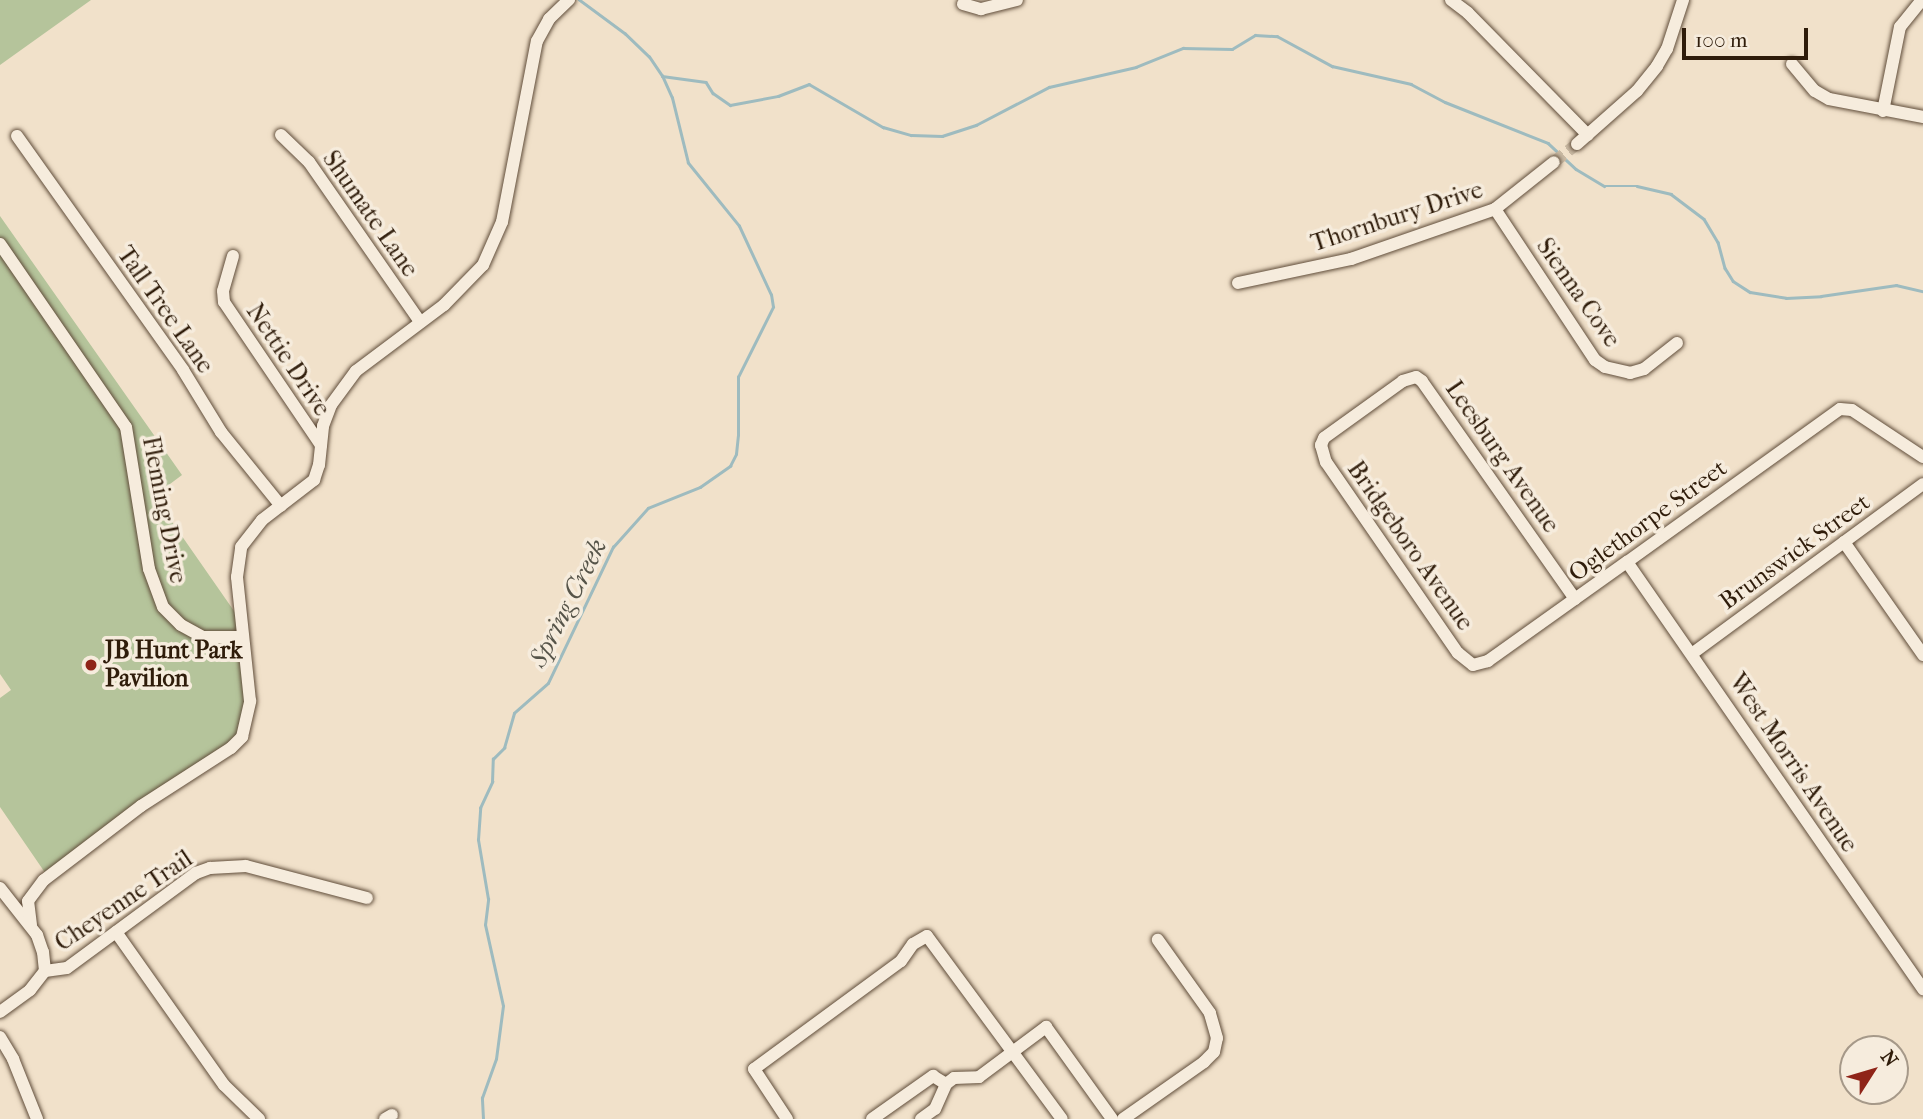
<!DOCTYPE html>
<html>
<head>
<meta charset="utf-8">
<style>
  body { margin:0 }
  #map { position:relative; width:1923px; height:1119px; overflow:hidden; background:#f1e1ca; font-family:"IM FELL French Canon",serif }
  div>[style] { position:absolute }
  .green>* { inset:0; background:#b5c49b }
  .stream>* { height:2.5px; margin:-1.25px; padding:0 1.25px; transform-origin:1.25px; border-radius:1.25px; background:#9ebbbf }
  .minor-tunnel>* { height:12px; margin-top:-6px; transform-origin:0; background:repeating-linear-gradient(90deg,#cabaa4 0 12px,transparent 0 18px) }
  .roads { filter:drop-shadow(0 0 2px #604d3a) drop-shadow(0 0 2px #604d3a) }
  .minor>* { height:12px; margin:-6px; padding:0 6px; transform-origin:6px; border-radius:6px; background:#f6ecdd }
  .dots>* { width:19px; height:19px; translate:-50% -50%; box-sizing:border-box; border:4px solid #f6ecdd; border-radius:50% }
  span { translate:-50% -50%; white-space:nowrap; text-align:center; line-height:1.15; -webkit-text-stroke:7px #f6ecdd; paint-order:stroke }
  .street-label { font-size:24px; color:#2f1c0a }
  .poi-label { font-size:24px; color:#2f1c0a; font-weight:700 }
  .left { translate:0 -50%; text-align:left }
  .water-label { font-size:26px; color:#565449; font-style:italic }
  .north { position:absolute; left:1839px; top:1035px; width:70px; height:70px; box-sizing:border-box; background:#f6ecdd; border:2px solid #a69989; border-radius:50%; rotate:53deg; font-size:19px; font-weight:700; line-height:28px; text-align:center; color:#2f1c0a }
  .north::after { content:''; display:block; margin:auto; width:24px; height:32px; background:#8f2418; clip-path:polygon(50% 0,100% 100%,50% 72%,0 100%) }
  .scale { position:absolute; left:1682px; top:28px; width:126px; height:32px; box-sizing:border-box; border:4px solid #2f1c0a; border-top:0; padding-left:9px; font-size:21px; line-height:24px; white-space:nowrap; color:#2f1c0a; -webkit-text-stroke:5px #f6ecdd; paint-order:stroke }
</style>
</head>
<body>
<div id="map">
  <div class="green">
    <i style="clip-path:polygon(0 0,91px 0,0 65px)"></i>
    <i style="clip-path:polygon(0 216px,182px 475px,154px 496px,241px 621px,250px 701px,242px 737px,48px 877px,0 807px,0 698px,11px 690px,0 674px)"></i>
  </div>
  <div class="stream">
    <i style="left:662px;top:76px;width:44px;rotate:7.8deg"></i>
    <i style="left:706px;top:82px;width:13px;rotate:58deg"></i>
    <i style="left:713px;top:93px;width:21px;rotate:35deg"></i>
    <i style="left:730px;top:105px;width:49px;rotate:-10.6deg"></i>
    <i style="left:778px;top:96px;width:33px;rotate:-21deg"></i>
    <i style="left:809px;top:84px;width:86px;rotate:30.2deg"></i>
    <i style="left:883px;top:127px;width:29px;rotate:16deg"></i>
    <i style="left:911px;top:135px;width:31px;rotate:2deg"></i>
    <i style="left:942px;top:136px;width:36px;rotate:-18deg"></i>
    <i style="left:976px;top:125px;width:82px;rotate:-27.5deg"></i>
    <i style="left:1049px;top:87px;width:89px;rotate:-12.9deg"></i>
    <i style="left:1136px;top:67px;width:51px;rotate:-22deg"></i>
    <i style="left:1183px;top:48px;width:49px;rotate:1.2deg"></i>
    <i style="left:1232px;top:49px;width:27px;rotate:-31deg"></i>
    <i style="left:1255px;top:35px;width:22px;rotate:3deg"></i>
    <i style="left:1277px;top:36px;width:63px;rotate:28.6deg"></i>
    <i style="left:1332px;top:66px;width:81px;rotate:12.8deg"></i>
    <i style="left:1411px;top:84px;width:38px;rotate:28deg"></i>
    <i style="left:1445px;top:102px;width:111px;rotate:21.7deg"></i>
    <i style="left:1548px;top:143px;width:38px;rotate:43deg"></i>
    <i style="left:1576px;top:169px;width:33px;rotate:31deg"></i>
    <i style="left:1604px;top:186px;width:33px"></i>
    <i style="left:1637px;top:186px;width:35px;rotate:13deg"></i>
    <i style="left:1671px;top:194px;width:41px;rotate:37.1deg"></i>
    <i style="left:1704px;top:219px;width:27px;rotate:59deg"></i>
    <i style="left:1718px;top:242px;width:27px;rotate:75deg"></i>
    <i style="left:1725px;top:268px;width:15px;rotate:58deg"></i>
    <i style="left:1733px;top:281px;width:20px;rotate:33deg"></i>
    <i style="left:1750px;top:292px;width:36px;rotate:9deg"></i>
    <i style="left:1786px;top:298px;width:35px;rotate:-3deg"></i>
    <i style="left:1821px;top:296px;width:76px;rotate:-8.3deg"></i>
    <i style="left:1896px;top:285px;width:28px;rotate:13deg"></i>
    <i style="left:483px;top:1119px;width:21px;rotate:-93deg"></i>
    <i style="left:482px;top:1098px;width:41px;rotate:-70.3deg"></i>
    <i style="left:496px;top:1059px;width:53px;rotate:-82.5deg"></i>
    <i style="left:503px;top:1006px;width:83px;rotate:-102.5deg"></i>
    <i style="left:485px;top:925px;width:26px;rotate:-83deg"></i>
    <i style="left:488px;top:899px;width:60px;rotate:-99.6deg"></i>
    <i style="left:478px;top:840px;width:32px;rotate:-86deg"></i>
    <i style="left:480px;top:808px;width:29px;rotate:-65deg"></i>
    <i style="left:492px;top:782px;width:23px;rotate:-88deg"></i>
    <i style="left:493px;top:759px;width:16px;rotate:-45deg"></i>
    <i style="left:504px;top:748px;width:36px;rotate:-74deg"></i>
    <i style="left:514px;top:713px;width:45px;rotate:-41.4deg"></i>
    <i style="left:548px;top:683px;width:151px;rotate:-64.5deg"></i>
    <i style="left:613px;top:547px;width:52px;rotate:-48.1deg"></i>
    <i style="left:648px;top:508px;width:56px;rotate:-22deg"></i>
    <i style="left:700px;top:487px;width:37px;rotate:-35deg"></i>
    <i style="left:730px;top:466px;width:13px;rotate:-63deg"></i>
    <i style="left:736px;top:454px;width:19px;rotate:-84deg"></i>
    <i style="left:738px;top:435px;width:58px;rotate:-90deg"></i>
    <i style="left:738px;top:377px;width:78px;rotate:-63.4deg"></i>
    <i style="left:773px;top:307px;width:12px;rotate:-99deg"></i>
    <i style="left:771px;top:295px;width:76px;rotate:-114.9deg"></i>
    <i style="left:739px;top:226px;width:81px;rotate:-129deg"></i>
    <i style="left:688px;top:163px;width:67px;rotate:-103.8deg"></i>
    <i style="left:672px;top:98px;width:24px;rotate:-114deg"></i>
    <i style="left:662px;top:76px;width:23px;rotate:-124deg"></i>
    <i style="left:649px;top:57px;width:33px;rotate:-136deg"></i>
    <i style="left:625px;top:34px;width:57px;rotate:-143.5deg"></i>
  </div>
  <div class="minor-tunnel">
    <i style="left:1554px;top:162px;width:29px;rotate:-38deg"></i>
  </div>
  <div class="roads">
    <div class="minor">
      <i style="left:1451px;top:0;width:21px;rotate:37deg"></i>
      <i style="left:1468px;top:13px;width:171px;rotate:45.5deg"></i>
      <i style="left:963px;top:4px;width:19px;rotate:16deg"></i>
      <i style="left:981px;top:9px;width:37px;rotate:-14deg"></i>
      <i style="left:1792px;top:64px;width:35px;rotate:50deg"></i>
      <i style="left:1815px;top:91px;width:16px;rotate:30deg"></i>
      <i style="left:1829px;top:99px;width:96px;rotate:10.8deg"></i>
      <i style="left:1883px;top:111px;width:86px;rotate:-78.6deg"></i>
      <i style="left:1900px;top:27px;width:35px;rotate:-51deg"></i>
      <i style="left:281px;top:135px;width:39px;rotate:44deg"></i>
      <i style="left:309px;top:162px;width:195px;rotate:55.2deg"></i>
      <i style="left:17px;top:136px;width:287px;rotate:54.6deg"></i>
      <i style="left:183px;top:370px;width:73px;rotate:58.5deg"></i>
      <i style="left:221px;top:432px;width:95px;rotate:51deg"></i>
      <i style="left:1577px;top:144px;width:80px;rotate:-41.5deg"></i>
      <i style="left:1637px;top:91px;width:32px;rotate:-51deg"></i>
      <i style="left:1657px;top:66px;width:20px;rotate:-60deg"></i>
      <i style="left:1667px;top:49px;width:52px;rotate:-71.9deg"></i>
      <i style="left:1495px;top:209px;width:181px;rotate:56.5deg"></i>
      <i style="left:1595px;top:360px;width:12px;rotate:35deg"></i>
      <i style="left:1605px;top:367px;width:26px;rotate:13deg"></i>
      <i style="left:1630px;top:373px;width:15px;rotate:-16deg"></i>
      <i style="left:1644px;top:369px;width:42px;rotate:-38.2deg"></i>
      <i style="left:0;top:244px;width:222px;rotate:55.5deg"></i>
      <i style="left:126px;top:427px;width:144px;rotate:80.8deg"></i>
      <i style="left:149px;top:569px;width:40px;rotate:69.8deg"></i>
      <i style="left:163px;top:607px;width:25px;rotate:45deg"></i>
      <i style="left:181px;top:625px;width:25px;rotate:29deg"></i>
      <i style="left:203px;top:637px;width:40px"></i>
      <i style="left:233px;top:256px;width:36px;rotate:106deg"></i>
      <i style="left:223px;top:291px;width:11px;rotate:85deg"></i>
      <i style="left:224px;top:302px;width:173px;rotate:55.9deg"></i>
      <i style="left:1238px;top:283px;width:116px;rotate:-12deg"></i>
      <i style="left:1351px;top:259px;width:152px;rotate:-19.1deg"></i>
      <i style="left:1495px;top:209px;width:75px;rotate:-38.5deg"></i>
      <i style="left:1844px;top:542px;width:138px;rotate:55deg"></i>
      <i style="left:1627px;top:562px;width:520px;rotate:55.27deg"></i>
      <i style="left:1575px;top:599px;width:266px;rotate:-125.1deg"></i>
      <i style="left:1422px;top:381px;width:7px;rotate:-146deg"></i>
      <i style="left:1416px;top:377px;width:14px;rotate:163deg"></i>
      <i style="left:1403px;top:381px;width:97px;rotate:144.2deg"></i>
      <i style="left:1324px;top:438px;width:8px;rotate:113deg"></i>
      <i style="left:1321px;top:445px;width:18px;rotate:74deg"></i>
      <i style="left:1326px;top:462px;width:232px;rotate:55.4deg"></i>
      <i style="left:1458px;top:653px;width:19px;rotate:39deg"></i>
      <i style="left:1473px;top:665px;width:16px;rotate:-15deg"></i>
      <i style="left:1488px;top:661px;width:171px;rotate:-35.5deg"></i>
      <i style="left:1627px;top:562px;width:262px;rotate:-35.7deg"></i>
      <i style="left:1840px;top:409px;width:12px;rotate:5deg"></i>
      <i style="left:1852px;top:410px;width:85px;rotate:33.5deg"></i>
      <i style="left:1693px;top:653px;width:285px;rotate:-36.3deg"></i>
      <i style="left:0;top:888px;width:60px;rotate:51.8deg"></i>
      <i style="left:37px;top:935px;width:18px;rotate:71deg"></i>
      <i style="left:43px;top:952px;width:19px;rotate:84deg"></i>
      <i style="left:31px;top:925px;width:24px;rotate:-97deg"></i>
      <i style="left:28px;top:901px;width:26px;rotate:-53deg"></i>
      <i style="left:44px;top:880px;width:122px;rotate:-37.3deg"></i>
      <i style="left:141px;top:806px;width:107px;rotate:-32.8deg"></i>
      <i style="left:231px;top:748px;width:16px;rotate:-45deg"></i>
      <i style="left:242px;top:737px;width:37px;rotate:-77deg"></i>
      <i style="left:250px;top:701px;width:125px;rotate:-96deg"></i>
      <i style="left:237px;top:577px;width:30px;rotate:-82deg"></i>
      <i style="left:241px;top:547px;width:34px;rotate:-52deg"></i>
      <i style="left:262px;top:520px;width:66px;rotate:-37.6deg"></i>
      <i style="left:314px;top:480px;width:16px;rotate:-72deg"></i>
      <i style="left:319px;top:465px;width:39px;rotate:-84deg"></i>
      <i style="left:323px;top:426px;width:22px;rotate:-69deg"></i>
      <i style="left:331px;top:405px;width:42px;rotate:-53.7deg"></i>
      <i style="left:356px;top:371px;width:110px;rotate:-36.9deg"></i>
      <i style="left:444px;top:305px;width:56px;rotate:-45.7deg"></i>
      <i style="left:483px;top:265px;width:47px;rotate:-66.2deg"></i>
      <i style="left:502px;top:222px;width:184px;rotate:-79.1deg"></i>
      <i style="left:537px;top:41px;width:25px;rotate:-61deg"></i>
      <i style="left:549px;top:19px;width:28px;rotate:-44deg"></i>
      <i style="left:116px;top:932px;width:187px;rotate:54.8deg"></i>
      <i style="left:224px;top:1085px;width:49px;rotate:44.2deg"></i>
      <i style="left:45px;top:971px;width:22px;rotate:-8deg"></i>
      <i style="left:67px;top:968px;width:160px;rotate:-36.4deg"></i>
      <i style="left:196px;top:873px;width:15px;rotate:-20deg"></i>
      <i style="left:210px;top:868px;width:36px;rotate:-3deg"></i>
      <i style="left:246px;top:866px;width:125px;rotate:14.8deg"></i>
      <i style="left:0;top:1012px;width:37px;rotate:-36deg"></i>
      <i style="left:30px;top:990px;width:24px;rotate:-52deg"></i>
      <i style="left:0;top:1037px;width:26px;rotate:59deg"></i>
      <i style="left:13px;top:1059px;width:65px;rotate:68.2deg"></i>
      <i style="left:385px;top:1119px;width:8px;rotate:-30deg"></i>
      <i style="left:787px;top:1119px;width:60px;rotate:-123.4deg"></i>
      <i style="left:754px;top:1069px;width:182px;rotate:-36.3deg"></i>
      <i style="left:901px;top:961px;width:21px;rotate:-55deg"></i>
      <i style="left:913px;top:944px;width:16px;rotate:-30deg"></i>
      <i style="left:927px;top:936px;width:227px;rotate:53.6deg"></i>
      <i style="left:872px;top:1119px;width:75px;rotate:-35.2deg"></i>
      <i style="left:933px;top:1076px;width:15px;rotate:32deg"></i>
      <i style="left:921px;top:1119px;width:17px;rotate:-36deg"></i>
      <i style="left:935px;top:1109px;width:27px;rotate:-66deg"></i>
      <i style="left:946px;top:1084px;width:10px;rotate:-37deg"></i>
      <i style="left:954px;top:1078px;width:25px;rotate:-2deg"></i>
      <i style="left:979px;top:1077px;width:84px;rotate:-36.7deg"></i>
      <i style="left:1046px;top:1027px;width:113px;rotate:54.3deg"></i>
      <i style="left:1123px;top:1119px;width:99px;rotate:-35.1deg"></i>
      <i style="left:1204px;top:1062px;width:14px;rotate:-45deg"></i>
      <i style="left:1214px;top:1052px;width:14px;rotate:-78deg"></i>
      <i style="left:1217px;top:1038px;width:26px;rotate:-106deg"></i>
      <i style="left:1210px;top:1013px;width:90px;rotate:-125.5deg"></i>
    </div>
  </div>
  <div class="dots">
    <i style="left:91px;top:665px;background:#8f2418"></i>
  </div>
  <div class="street-label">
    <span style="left:370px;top:214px;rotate:55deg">Shumate Lane</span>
    <span style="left:1397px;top:217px;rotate:-18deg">Thornbury Drive</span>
    <span style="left:1578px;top:293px;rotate:55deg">Sienna Cove</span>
    <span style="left:165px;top:310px;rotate:55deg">Tall Tree Lane</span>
    <span style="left:288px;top:360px;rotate:56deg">Nettie Drive</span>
    <span style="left:1502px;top:457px;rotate:55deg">Leesburg Avenue</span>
    <span style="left:164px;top:510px;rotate:79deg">Fleming Drive</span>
    <span style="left:1648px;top:521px;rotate:-36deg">Oglethorpe Street</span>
    <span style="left:1410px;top:546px;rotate:55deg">Bridgeboro Avenue</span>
    <span style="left:1795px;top:552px;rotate:-36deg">Brunswick Street</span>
    <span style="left:1793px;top:763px;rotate:56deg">West Morris Avenue</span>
    <span style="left:124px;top:901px;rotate:-34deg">Cheyenne Trail</span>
  </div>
  <div class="poi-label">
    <span class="left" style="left:105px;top:665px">JB Hunt Park<br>Pavilion</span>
  </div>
  <div class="water-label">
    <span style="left:568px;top:603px;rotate:-63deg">Spring Creek</span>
  </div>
  <div class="north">N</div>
  <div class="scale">100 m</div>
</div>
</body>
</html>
